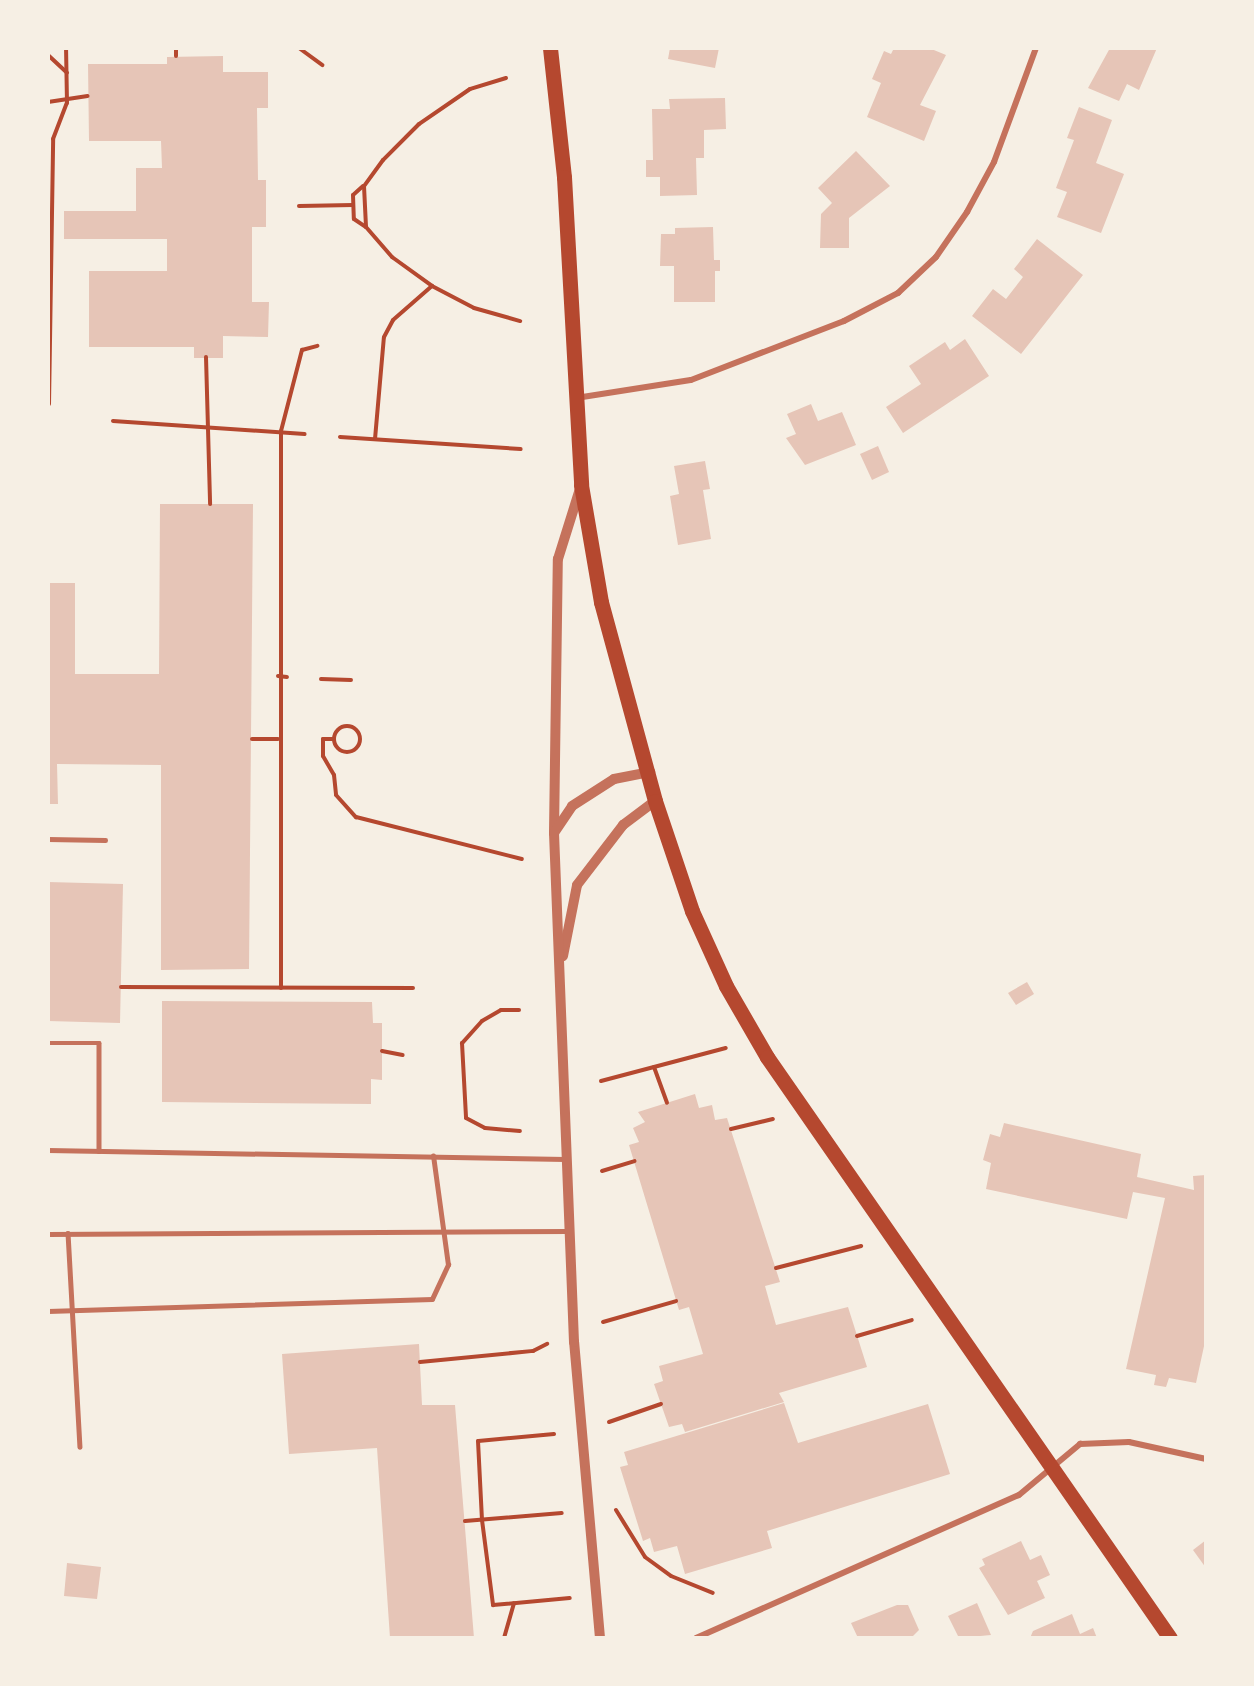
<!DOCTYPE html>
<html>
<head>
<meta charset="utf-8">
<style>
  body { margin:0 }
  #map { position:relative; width:1254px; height:1686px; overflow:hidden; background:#f6efe4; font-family:"Fira Sans Condensed",sans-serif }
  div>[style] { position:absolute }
  .building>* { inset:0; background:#e6c5b7 }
  .path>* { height:4px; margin:-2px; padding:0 2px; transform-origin:2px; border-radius:2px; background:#b5482f }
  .path>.ring { margin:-2px; padding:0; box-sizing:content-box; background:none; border:4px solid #b5482f; border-radius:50% }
  .service>* { height:4.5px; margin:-2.25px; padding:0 2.25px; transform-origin:2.25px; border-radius:2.25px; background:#c5725c }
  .minor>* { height:6px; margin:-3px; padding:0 3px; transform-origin:3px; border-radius:3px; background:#c5725c }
  .tertiary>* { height:10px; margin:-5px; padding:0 5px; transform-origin:5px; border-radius:5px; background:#c5725c }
  .primary>* { height:15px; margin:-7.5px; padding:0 7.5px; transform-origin:7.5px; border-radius:7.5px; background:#b5482f }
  span { translate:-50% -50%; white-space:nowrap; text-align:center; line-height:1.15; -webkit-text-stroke:4.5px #f6efe4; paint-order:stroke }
  .frame { position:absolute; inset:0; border:50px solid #f6efe4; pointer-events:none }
</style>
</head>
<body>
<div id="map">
  <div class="building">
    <i style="clip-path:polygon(670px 48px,719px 48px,715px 68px,668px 59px)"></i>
    <i style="clip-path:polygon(894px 48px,929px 48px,946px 55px,920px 105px,936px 111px,924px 141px,867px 117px,881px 83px,872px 79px,884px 51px,891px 54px)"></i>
    <i style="clip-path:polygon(1110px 48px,1157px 48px,1139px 90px,1127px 84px,1119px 101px,1088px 88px)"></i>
    <i style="clip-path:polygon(223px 56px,223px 72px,268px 72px,268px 108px,257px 108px,258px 180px,266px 180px,266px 227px,252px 227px,252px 302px,269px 302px,268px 337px,223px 336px,223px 358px,194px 358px,194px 347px,89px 347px,89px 271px,167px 271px,167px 239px,64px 239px,64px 211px,136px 211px,136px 168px,162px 168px,161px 141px,89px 141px,88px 64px,167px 64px,167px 57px)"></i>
    <i style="clip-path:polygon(725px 98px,726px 129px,704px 130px,704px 158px,696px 158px,697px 195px,660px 196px,660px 177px,646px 177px,646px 160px,653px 160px,652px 109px,670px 109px,669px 99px)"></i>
    <i style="clip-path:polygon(1079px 107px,1112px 120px,1096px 163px,1124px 174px,1101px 233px,1057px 217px,1067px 192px,1056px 188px,1074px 140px,1067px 138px)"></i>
    <i style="clip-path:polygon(856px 151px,890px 186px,849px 218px,849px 248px,820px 248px,821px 214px,832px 203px,818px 188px)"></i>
    <i style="clip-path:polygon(713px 227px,714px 260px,720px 260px,720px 271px,715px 271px,715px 302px,674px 302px,674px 266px,660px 266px,661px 234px,675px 234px,675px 228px)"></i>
    <i style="clip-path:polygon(1037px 239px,1083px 275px,1021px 354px,972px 316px,993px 289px,1006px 299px,1023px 277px,1014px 269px)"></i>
    <i style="clip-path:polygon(965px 339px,989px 376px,903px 433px,886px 407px,921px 384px,909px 366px,945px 342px,950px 350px)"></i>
    <i style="clip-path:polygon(811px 404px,818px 421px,842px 412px,856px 445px,805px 465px,786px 438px,796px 434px,787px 414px)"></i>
    <i style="clip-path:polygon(878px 446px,889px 472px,872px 480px,860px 454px)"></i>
    <i style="clip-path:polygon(705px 461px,710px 489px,703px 490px,711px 539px,678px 545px,670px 496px,679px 494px,674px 466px)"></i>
    <i style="clip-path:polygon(160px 504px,253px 504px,249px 969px,161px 970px,161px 765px,57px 764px,58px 804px,48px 804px,48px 583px,75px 583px,75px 674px,159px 674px)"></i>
    <i style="clip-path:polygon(48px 882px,123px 884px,120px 1023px,48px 1021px)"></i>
    <i style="clip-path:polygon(1027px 982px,1034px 994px,1016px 1005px,1008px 993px)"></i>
    <i style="clip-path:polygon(162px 1001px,372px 1002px,373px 1023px,382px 1023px,382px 1080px,371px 1079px,371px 1104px,162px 1102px)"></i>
    <i style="clip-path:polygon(695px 1094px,699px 1108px,712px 1105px,715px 1120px,727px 1118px,780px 1282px,765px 1286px,776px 1325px,848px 1307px,867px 1367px,779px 1393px,784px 1402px,685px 1432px,682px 1424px,669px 1427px,654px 1384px,663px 1381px,659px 1366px,703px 1354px,689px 1307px,679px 1310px,629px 1145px,639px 1142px,633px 1128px,645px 1122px,638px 1112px)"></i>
    <i style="clip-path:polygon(1004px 1123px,1141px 1154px,1137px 1177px,1194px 1190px,1193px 1176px,1206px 1175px,1206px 1337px,1196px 1383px,1169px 1378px,1166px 1387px,1154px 1385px,1156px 1375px,1126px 1369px,1165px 1198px,1133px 1192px,1127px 1219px,986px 1189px,991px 1163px,983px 1160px,990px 1134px,1000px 1137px)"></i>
    <i style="clip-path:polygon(419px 1344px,422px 1405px,455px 1405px,474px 1638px,390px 1638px,377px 1448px,289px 1454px,282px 1354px)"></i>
    <i style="clip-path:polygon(784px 1403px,798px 1443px,928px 1404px,950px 1474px,767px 1531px,772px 1548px,685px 1574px,677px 1546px,654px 1552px,650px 1538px,643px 1541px,620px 1467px,628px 1465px,624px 1452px)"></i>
    <i style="clip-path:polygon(1206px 1540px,1206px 1568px,1193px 1550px)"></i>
    <i style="clip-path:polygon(1021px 1541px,1030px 1560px,1041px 1555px,1050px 1575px,1037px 1581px,1045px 1598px,1008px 1615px,979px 1568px,985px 1565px,982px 1559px)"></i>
    <i style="clip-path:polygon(67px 1563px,101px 1567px,97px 1599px,64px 1596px)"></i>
    <i style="clip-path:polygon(977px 1603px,991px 1635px,959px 1638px,948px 1616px)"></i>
    <i style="clip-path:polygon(897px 1605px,908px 1605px,919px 1630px,911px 1638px,858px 1638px,851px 1623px)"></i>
    <i style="clip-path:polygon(1072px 1614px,1080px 1634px,1093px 1628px,1097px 1638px,1030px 1638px,1033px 1631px)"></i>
  </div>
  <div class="path">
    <i style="left:176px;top:48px;width:8px;rotate:90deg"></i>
    <i style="left:244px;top:48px;width:22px"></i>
    <i style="left:299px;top:48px;width:29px;rotate:36deg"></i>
    <i style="left:48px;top:55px;width:26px;rotate:43deg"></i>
    <i style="left:506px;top:78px;width:38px;rotate:163deg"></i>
    <i style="left:470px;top:89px;width:62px;rotate:145.5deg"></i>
    <i style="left:419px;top:124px;width:51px;rotate:135deg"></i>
    <i style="left:383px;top:160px;width:32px;rotate:126deg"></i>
    <i style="left:364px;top:186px;width:41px;rotate:87.2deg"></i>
    <i style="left:366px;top:227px;width:40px;rotate:49deg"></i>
    <i style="left:392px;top:257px;width:49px;rotate:35.9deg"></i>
    <i style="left:432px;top:286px;width:47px;rotate:27.6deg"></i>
    <i style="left:474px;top:308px;width:48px;rotate:15.8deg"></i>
    <i style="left:48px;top:102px;width:40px;rotate:-8.5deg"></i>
    <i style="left:363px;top:186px;width:13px;rotate:138deg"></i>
    <i style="left:353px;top:195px;width:24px;rotate:88deg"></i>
    <i style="left:354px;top:219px;width:14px;rotate:34deg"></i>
    <i style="left:299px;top:206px;width:54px;rotate:-1.1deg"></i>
    <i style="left:206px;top:357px;width:147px;rotate:88.4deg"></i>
    <i style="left:49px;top:404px;width:265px;rotate:-89.1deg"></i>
    <i style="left:53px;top:139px;width:39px;rotate:-69deg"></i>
    <i style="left:67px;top:103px;width:55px;rotate:-91deg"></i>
    <i style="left:113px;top:421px;width:192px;rotate:3.9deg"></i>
    <i style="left:340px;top:437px;width:181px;rotate:3.8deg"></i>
    <i style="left:375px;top:439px;width:102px;rotate:-85deg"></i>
    <i style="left:384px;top:337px;width:19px;rotate:-62deg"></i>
    <i style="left:393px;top:320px;width:52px;rotate:-41.1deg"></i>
    <i style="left:278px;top:676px;width:9px;rotate:6deg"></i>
    <i style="left:321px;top:679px;width:30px;rotate:2deg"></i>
    <i class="ring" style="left:334px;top:726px;width:22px;height:22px"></i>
    <i style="left:252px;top:739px;width:26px"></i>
    <i style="left:333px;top:739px;width:10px;rotate:180deg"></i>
    <i style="left:323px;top:739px;width:17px;rotate:90deg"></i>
    <i style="left:323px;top:756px;width:22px;rotate:60deg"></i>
    <i style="left:334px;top:775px;width:20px;rotate:84deg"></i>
    <i style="left:336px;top:795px;width:30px;rotate:48deg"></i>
    <i style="left:356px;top:817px;width:171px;rotate:14.2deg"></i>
    <i style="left:121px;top:987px;width:292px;rotate:0.2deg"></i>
    <i style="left:281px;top:988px;width:557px;rotate:-90deg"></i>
    <i style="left:281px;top:431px;width:84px;rotate:-75.5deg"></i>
    <i style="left:302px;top:350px;width:16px;rotate:-15deg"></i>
    <i style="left:519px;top:1010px;width:18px;rotate:180deg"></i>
    <i style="left:501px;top:1010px;width:22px;rotate:150deg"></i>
    <i style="left:482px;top:1021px;width:30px;rotate:132deg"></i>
    <i style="left:462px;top:1043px;width:75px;rotate:86.9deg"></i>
    <i style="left:466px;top:1118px;width:21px;rotate:28deg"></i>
    <i style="left:485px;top:1128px;width:35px;rotate:5deg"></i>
    <i style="left:382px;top:1051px;width:21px;rotate:11deg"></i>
    <i style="left:654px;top:1067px;width:38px;rotate:70deg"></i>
    <i style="left:601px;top:1081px;width:129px;rotate:-14.8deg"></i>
    <i style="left:731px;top:1129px;width:43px;rotate:-13.4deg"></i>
    <i style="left:602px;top:1171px;width:34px;rotate:-17deg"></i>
    <i style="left:776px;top:1268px;width:88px;rotate:-14.5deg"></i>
    <i style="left:603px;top:1322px;width:76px;rotate:-16deg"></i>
    <i style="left:857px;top:1336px;width:57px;rotate:-16.2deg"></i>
    <i style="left:420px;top:1362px;width:114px;rotate:-5.6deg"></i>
    <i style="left:533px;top:1351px;width:16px;rotate:-27deg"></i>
    <i style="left:609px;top:1422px;width:55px;rotate:-19.1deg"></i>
    <i style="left:554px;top:1434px;width:76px;rotate:174.7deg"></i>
    <i style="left:478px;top:1441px;width:79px;rotate:87.1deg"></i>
    <i style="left:482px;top:1520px;width:86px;rotate:82.6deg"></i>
    <i style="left:493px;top:1605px;width:77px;rotate:-5.2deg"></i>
    <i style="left:616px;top:1510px;width:55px;rotate:58.3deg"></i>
    <i style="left:645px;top:1557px;width:32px;rotate:36deg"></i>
    <i style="left:671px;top:1576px;width:45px;rotate:22deg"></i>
    <i style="left:465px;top:1521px;width:97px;rotate:-4.7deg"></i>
    <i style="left:504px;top:1638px;width:36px;rotate:-74deg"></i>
  </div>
  <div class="service">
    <i style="left:48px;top:839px;width:57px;rotate:1deg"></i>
    <i style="left:48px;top:1043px;width:51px"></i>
    <i style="left:99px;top:1043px;width:108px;rotate:90deg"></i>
    <i style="left:48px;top:1150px;width:517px;rotate:1deg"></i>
    <i style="left:68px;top:1233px;width:214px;rotate:86.8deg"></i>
    <i style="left:48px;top:1234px;width:520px;rotate:-0.33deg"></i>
    <i style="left:48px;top:1311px;width:384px;rotate:-1.8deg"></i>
    <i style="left:432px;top:1299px;width:38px;rotate:-65deg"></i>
    <i style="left:448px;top:1265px;width:110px;rotate:-97.8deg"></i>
  </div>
  <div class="minor">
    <i style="left:576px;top:398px;width:116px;rotate:-8.9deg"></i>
    <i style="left:691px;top:380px;width:164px;rotate:-21.1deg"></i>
    <i style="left:844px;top:321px;width:61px;rotate:-27.4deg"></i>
    <i style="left:898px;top:293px;width:52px;rotate:-43.5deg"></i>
    <i style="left:936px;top:257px;width:55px;rotate:-55.4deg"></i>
    <i style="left:967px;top:212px;width:57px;rotate:-61.6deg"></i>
    <i style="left:994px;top:162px;width:121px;rotate:-69.8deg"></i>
    <i style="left:696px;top:1638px;width:353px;rotate:-23.9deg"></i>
    <i style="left:1019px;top:1495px;width:80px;rotate:-39.9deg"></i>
    <i style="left:1080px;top:1444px;width:49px;rotate:-2.3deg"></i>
    <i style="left:1129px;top:1442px;width:79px;rotate:12.4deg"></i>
  </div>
  <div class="tertiary">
    <i style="left:554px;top:833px;width:274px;rotate:-89.2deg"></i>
    <i style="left:558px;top:559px;width:73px;rotate:-72.6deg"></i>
    <i style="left:563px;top:956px;width:72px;rotate:-78.8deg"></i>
    <i style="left:577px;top:885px;width:76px;rotate:-52.5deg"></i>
    <i style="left:623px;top:825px;width:40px;rotate:-37deg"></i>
    <i style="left:600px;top:1638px;width:297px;rotate:-95deg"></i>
    <i style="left:574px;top:1342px;width:509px;rotate:-92.25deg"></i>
    <i style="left:554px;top:833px;width:32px;rotate:-56deg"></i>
    <i style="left:572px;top:806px;width:50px;rotate:-32.7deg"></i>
    <i style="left:614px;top:779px;width:37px;rotate:-11deg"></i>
  </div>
  <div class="primary">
    <i style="left:550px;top:48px;width:130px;rotate:83.8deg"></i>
    <i style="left:564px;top:177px;width:308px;rotate:86.8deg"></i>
    <i style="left:581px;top:485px;width:119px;rotate:80.3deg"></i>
    <i style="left:601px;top:602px;width:206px;rotate:74.8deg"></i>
    <i style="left:655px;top:801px;width:116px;rotate:71.4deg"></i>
    <i style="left:692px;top:911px;width:82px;rotate:65.6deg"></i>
    <i style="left:726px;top:986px;width:82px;rotate:60deg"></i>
    <i style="left:767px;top:1057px;width:707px;rotate:55.25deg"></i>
  </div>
  <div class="frame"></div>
</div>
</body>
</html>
